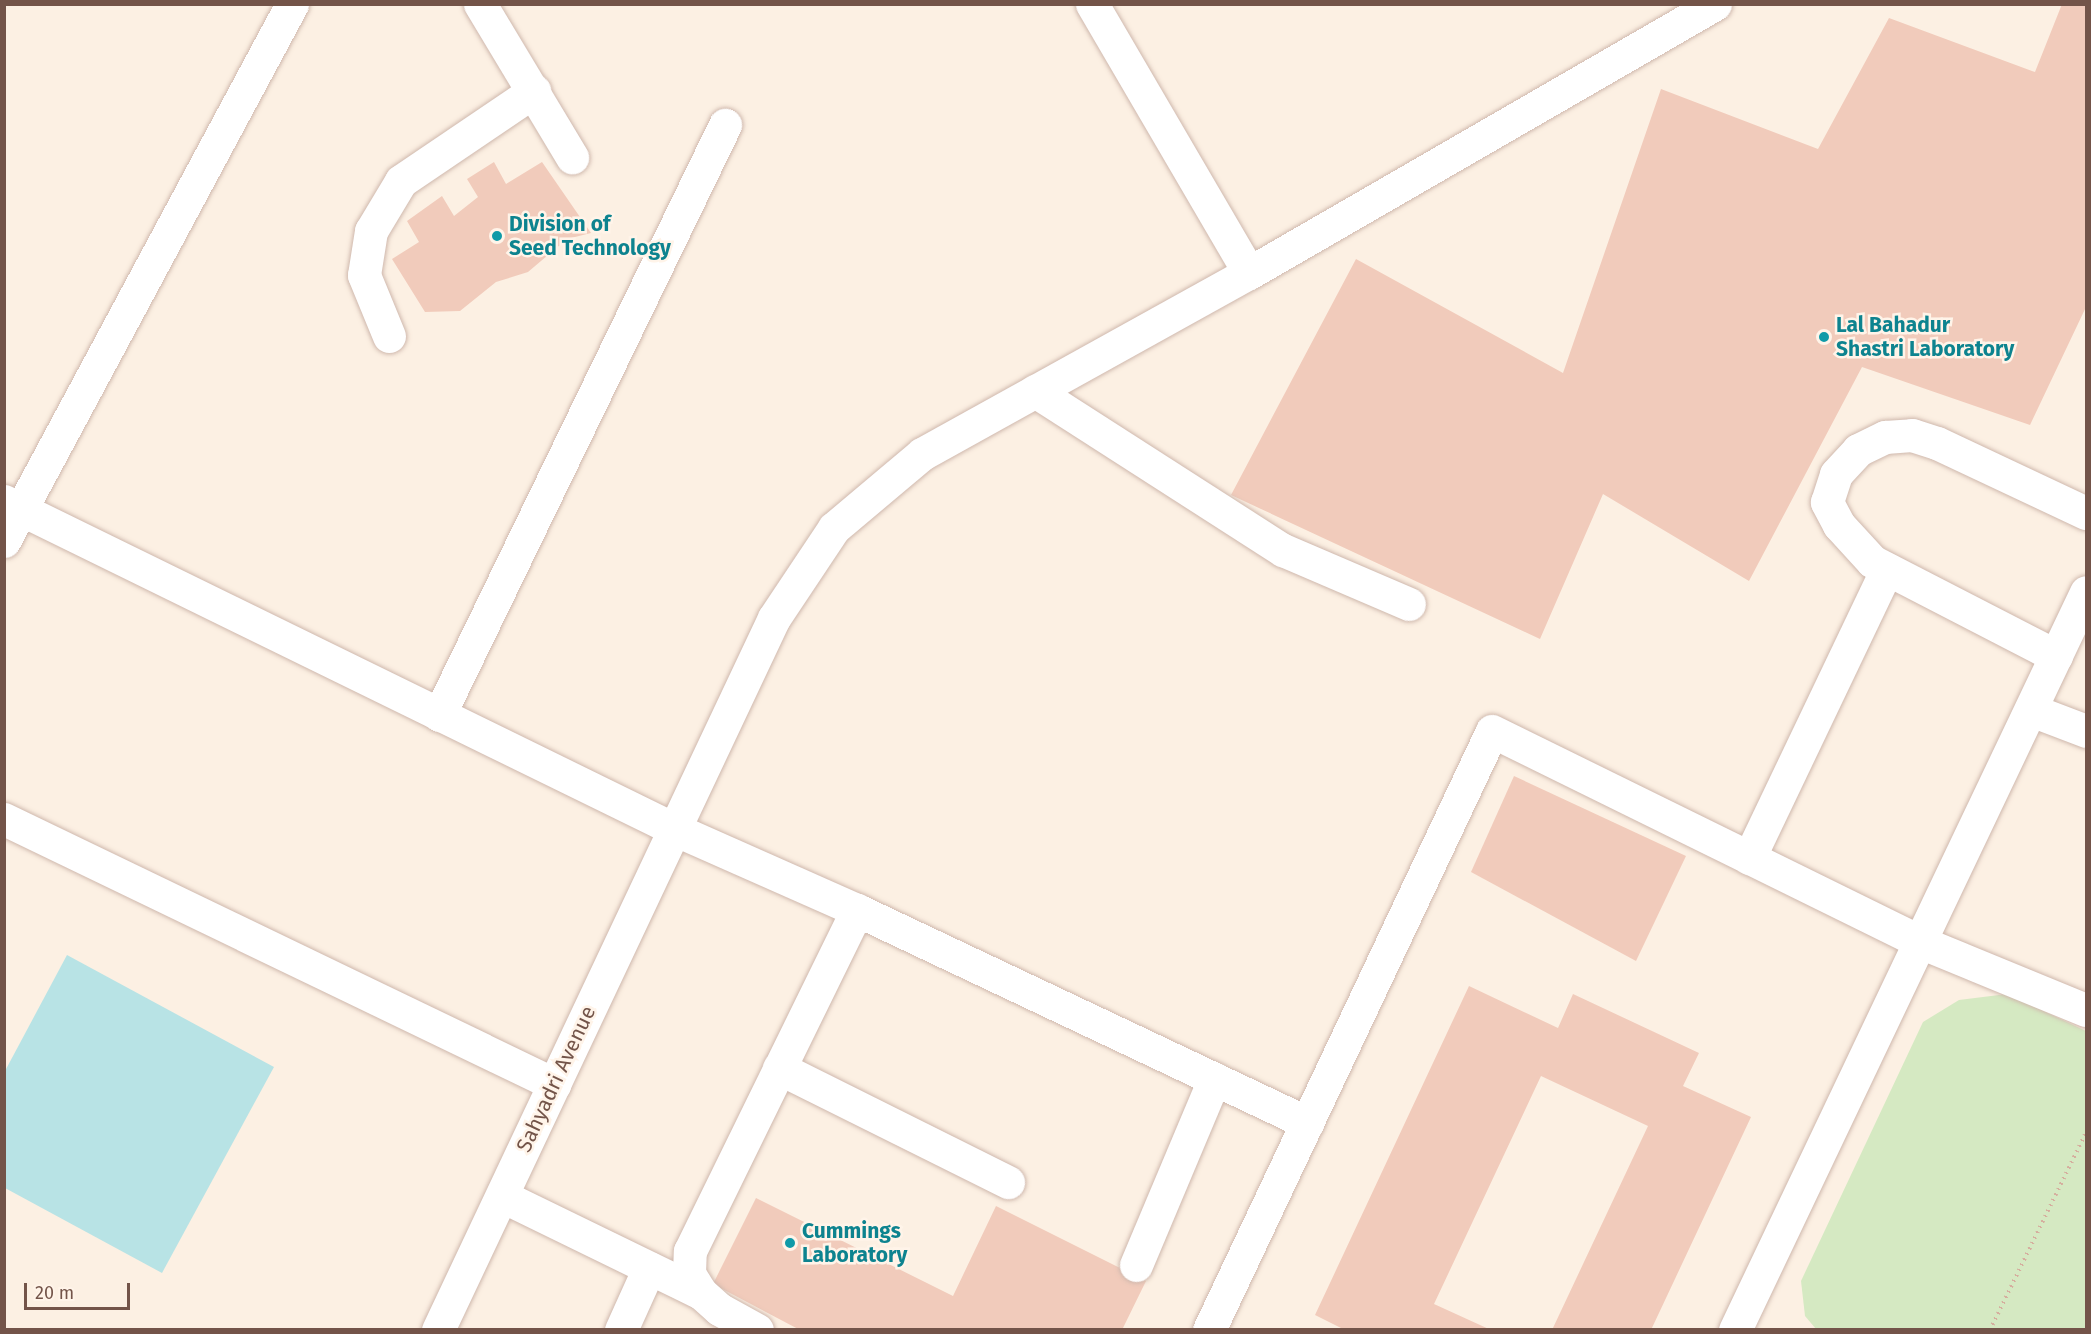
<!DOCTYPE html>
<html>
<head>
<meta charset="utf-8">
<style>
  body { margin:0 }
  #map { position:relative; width:2091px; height:1334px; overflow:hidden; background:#fcf0e3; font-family:"Fira Sans",sans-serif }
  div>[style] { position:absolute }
  .green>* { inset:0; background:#d5e9c2 }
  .water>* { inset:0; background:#b8e3e5 }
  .building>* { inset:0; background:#f1cbbb }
  .path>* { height:4px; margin-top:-2px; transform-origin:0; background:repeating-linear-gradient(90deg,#d5ae9e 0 1.5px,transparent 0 6px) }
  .roads { filter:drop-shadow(0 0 2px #cfb8ad) drop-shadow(0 0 2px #cfb8ad) }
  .minor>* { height:33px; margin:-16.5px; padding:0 16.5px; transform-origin:16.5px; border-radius:16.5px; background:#fff }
  .dots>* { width:16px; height:16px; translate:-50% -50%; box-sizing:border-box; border:3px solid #fff4e9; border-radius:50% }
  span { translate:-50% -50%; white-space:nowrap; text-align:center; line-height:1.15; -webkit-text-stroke:5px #fff4e9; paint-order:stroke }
  .culture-label { font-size:21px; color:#0d838f; font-weight:700 }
  .left { translate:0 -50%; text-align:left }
  .street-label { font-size:21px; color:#735449 }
  .frame { position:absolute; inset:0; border:6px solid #735449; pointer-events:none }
  .scale { position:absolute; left:24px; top:1283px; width:106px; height:27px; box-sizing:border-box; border:3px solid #735449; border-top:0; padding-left:8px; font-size:18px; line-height:21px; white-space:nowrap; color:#735449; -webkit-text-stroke:4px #fff4e9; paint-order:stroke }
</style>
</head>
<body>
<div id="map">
  <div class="green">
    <i style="clip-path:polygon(2007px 994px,2086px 1031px,2086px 1329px,1816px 1329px,1805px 1316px,1801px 1281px,1923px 1022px,1959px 1000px)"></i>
  </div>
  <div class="water">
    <i style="clip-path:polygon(67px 955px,274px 1067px,162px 1273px,5px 1188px,5px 1071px)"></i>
  </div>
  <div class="building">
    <i style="clip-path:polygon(2062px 4px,2086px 4px,2086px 307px,2030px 425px,1862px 367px,1749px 581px,1603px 494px,1540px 639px,1231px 495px,1356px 259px,1563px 373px,1661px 89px,1818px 149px,1889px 18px,2035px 72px)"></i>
    <i style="clip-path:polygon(494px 162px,506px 184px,542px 162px,591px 233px,567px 239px,528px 272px,496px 282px,460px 311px,425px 312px,392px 259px,419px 242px,407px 221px,442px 196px,454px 216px,478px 197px,467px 179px)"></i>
    <i style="clip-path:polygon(1514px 776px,1686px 856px,1636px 961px,1471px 872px)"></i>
    <i style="clip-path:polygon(1469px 986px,1558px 1028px,1573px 994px,1699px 1053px,1683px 1086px,1751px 1117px,1651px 1330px,1552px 1330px,1648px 1126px,1541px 1076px,1434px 1304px,1491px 1330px,1345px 1330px,1315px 1315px)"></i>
    <i style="clip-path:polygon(756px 1198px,953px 1296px,996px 1206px,1146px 1281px,1122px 1330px,800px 1330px,713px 1284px)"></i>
  </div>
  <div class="path">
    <i style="left:1990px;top:1330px;width:220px;rotate:-64.1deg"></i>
  </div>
  <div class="roads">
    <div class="minor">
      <i style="left:480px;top:4px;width:179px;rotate:59deg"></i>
      <i style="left:1092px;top:4px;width:311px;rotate:59.7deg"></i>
      <i style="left:389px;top:336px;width:66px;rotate:-112.3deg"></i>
      <i style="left:364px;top:275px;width:45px;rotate:-81deg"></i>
      <i style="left:371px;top:231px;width:58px;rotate:-59deg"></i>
      <i style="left:401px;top:181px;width:161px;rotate:-34.1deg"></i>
      <i style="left:1035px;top:391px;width:295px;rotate:32.7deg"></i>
      <i style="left:1283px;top:550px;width:137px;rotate:23.2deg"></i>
      <i style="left:4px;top:501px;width:746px;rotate:26.08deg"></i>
      <i style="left:674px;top:829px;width:200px;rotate:23.9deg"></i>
      <i style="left:857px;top:910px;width:498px;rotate:25.3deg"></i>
      <i style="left:4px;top:541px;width:609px;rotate:-61.79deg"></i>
      <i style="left:2056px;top:656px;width:207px;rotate:-152.7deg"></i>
      <i style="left:1872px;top:561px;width:49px;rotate:-132.5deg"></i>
      <i style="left:1839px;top:525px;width:26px;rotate:-118deg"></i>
      <i style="left:1827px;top:502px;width:29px;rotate:-72deg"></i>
      <i style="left:1836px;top:474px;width:33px;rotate:-47deg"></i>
      <i style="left:1858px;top:450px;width:30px;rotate:-26deg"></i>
      <i style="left:1885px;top:437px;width:27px;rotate:-4deg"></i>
      <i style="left:1912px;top:435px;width:26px;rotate:18deg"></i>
      <i style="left:1937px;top:443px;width:165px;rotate:25.2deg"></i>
      <i style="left:2031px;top:710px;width:59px;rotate:20.9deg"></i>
      <i style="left:439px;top:715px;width:656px;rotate:-64.14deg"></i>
      <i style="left:4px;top:819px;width:611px;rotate:25.73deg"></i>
      <i style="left:1749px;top:858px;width:320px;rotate:-64.5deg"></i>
      <i style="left:779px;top:1068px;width:256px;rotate:26.5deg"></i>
      <i style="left:502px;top:1196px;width:221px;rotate:26deg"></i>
      <i style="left:1136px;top:1265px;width:202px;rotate:-67.2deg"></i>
      <i style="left:438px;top:1330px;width:787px;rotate:-64.74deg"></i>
      <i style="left:774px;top:618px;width:108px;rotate:-56.3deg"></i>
      <i style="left:834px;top:528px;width:115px;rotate:-40.1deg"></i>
      <i style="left:922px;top:454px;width:374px;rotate:-29deg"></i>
      <i style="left:1249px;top:273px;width:538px;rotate:-30deg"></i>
      <i style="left:621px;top:1330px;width:68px;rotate:-65.7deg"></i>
      <i style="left:757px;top:1330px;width:43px;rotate:-151.1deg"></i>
      <i style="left:719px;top:1309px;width:24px;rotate:-138deg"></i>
      <i style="left:701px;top:1293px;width:22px;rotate:-122deg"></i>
      <i style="left:689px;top:1274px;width:23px;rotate:-88deg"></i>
      <i style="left:690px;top:1251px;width:380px;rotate:-63.9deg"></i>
      <i style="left:1209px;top:1330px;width:662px;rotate:-64.71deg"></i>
      <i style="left:1492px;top:731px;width:477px;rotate:26.2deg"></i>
      <i style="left:1920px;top:942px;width:179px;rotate:22.3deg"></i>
      <i style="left:1735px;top:1330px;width:817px;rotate:-64.56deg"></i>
    </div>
  </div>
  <div class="dots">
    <i style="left:497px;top:236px;background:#0f9aa8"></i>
    <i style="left:1824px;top:337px;background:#0f9aa8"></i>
    <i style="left:790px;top:1243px;background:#0f9aa8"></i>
  </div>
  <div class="culture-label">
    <span class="left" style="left:509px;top:236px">Division of<br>Seed Technology</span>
    <span class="left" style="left:1836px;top:337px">Lal Bahadur<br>Shastri Laboratory</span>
    <span class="left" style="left:802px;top:1243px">Cummings<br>Laboratory</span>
  </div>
  <div class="street-label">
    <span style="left:556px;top:1079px;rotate:-65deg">Sahyadri Avenue</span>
  </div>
  <div class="frame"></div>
  <div class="scale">20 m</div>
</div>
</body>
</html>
